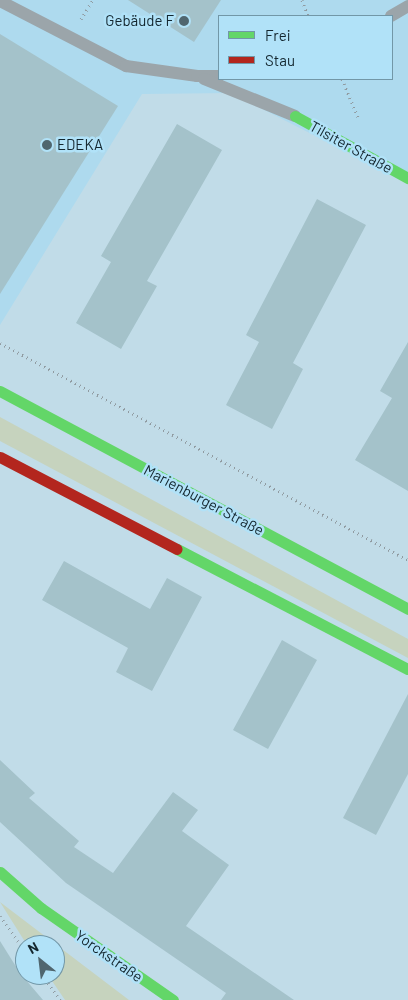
<!DOCTYPE html>
<html>
<head>
<meta charset="utf-8">
<style>
  body { margin:0 }
  #map { position:relative; width:408px; height:1000px; overflow:hidden; background:#c1dce8; font-family:Barlow,sans-serif }
  div>[style] { position:absolute }
  .built>* { inset:0; background:#aedaee }
  .green>* { inset:0; background:#c6d3be }
  .building>* { inset:0; background:#a4c2ca }
  .path>* { height:3px; margin-top:-1.5px; transform-origin:0; background:repeating-linear-gradient(90deg,#909ba1 0 1px,transparent 0 5px) }
  .lane>* { height:12px; margin:-6px; padding:0 6px; transform-origin:6px; border-radius:6px; background:#9ba5aa }
  .fast>* { height:11px; margin:-5.5px; padding:0 5.5px; transform-origin:5.5px; border-radius:5.5px; background:#63d668 }
  .jam>* { height:11px; margin:-5.5px; padding:0 5.5px; transform-origin:5.5px; border-radius:5.5px; background:#b3261e }
  .dots>* { width:14px; height:14px; translate:-50% -50%; box-sizing:border-box; border:2px solid #b1e2f8; border-radius:50% }
  span { translate:-50% -50%; white-space:nowrap; text-align:center; line-height:1.15; -webkit-text-stroke:5px #b1e2f8; paint-order:stroke }
  .poi-label { font-size:15px; color:#13262e }
  .right { translate:-100% -50%; text-align:right }
  .left { translate:0 -50%; text-align:left }
  .street-label { font-size:15px; color:#13262e }
  .legend { position:absolute; left:218px; top:15px; width:175px; height:65px; box-sizing:border-box; background:#b1e2f8; border:1px solid #7297a7; margin:0; padding:6px 9px; list-style:none; font-size:15px; color:#13262e }
  .legend li { display:flex; align-items:center; gap:10px; height:25px }
  .legend b { width:25px; border:1px solid #7297a7 }
  .north { position:absolute; left:15px; top:935px; width:50px; height:50px; box-sizing:border-box; background:#b1e2f8; border:1px solid #7297a7; border-radius:50%; rotate:331deg; font-size:14px; font-weight:700; line-height:20px; text-align:center; color:#13262e }
  .north::after { content:''; display:block; margin:auto; width:18px; height:22px; background:#50666f; clip-path:polygon(50% 0,100% 100%,50% 72%,0 100%) }
</style>
</head>
<body>
<div id="map">
  <div class="built">
    <i style="clip-path:polygon(evenodd,0 0,408px 0,408px 183px,231px 93px,142px 94px,0 325px,0 0,219px 16px,392px 16px,392px 79px,219px 79px,219px 16px)"></i>
  </div>
  <div class="green">
    <i style="clip-path:polygon(0 417px,408px 639px,408px 658px,0 441px)"></i>
    <i style="clip-path:polygon(0 902px,129px 1000px,65px 1000px,48px 975px,55px 975px,55px 945px,27px 945px)"></i>
  </div>
  <div class="building">
    <i style="clip-path:polygon(128px 0,221px 0,194px 42px)"></i>
    <i style="clip-path:polygon(0 34px,118px 106px,0 294px)"></i>
    <i style="clip-path:polygon(177px 124px,222px 150px,147px 281px,157px 286px,121px 349px,76px 323px,111px 262px,101px 256px)"></i>
    <i style="clip-path:polygon(317px 199px,366px 225px,293px 363px,303px 369px,272px 429px,226px 405px,259px 342px,246px 335px)"></i>
    <i style="clip-path:polygon(408px 342px,408px 491px,355px 460px,392px 398px,380px 391px)"></i>
    <i style="clip-path:polygon(64px 561px,150px 609px,167px 578px,202px 597px,152px 691px,116px 672px,128px 648px,42px 600px)"></i>
    <i style="clip-path:polygon(282px 640px,317px 660px,268px 749px,233px 730px)"></i>
    <i style="clip-path:polygon(408px 694px,408px 774px,376px 835px,343px 818px)"></i>
    <i style="clip-path:polygon(0 760px,35px 793px,29px 798px,79px 841px,74px 847px,113px 873px,173px 792px,198px 810px,182px 831px,229px 865px,186px 926px,294px 1000px,221px 1000px,226px 993px,66px 883px,0 822px)"></i>
    <i style="clip-path:polygon(0 941px,20px 973px,43px 1000px,0 1000px)"></i>
  </div>
  <div class="path">
    <i style="left:302px;top:0;width:17px;rotate:69deg"></i>
    <i style="left:81px;top:19px;width:22px;rotate:-58deg"></i>
    <i style="left:342px;top:79px;width:41px;rotate:67.2deg"></i>
    <i style="left:0;top:343px;width:462px;rotate:28deg"></i>
    <i style="left:0;top:916px;width:43px;rotate:54.5deg"></i>
    <i style="left:42px;top:975px;width:31px;rotate:54deg"></i>
  </div>
  <div class="lane">
    <i style="left:0;top:1px;width:142px;rotate:27.3deg"></i>
    <i style="left:126px;top:66px;width:72px;rotate:8deg"></i>
    <i style="left:197px;top:76px;width:22px"></i>
    <i style="left:391px;top:16px;width:20px;rotate:-30deg"></i>
    <i style="left:204px;top:79px;width:98px;rotate:22.1deg"></i>
  </div>
  <div class="fast">
    <i style="left:295px;top:116px;width:129px;rotate:28.8deg"></i>
    <i style="left:0;top:391px;width:463px;rotate:28.1deg"></i>
    <i style="left:177px;top:549px;width:260px;rotate:27.5deg"></i>
    <i style="left:0;top:872px;width:55px;rotate:41.3deg"></i>
    <i style="left:41px;top:908px;width:161px;rotate:34.9deg"></i>
  </div>
  <div class="jam">
    <i style="left:0;top:457px;width:199px;rotate:27.5deg"></i>
  </div>
  <div class="dots">
    <i style="left:184px;top:21px;background:#50666f"></i>
    <i style="left:47px;top:145px;background:#50666f"></i>
  </div>
  <div class="poi-label">
    <span class="right" style="left:174px;top:21px">Gebäude F</span>
    <span class="left" style="left:57px;top:145px">EDEKA</span>
  </div>
  <div class="street-label">
    <span style="left:351px;top:147px;rotate:29deg">Tilsiter Straße</span>
    <span style="left:204px;top:500px;rotate:28deg">Marienburger Straße</span>
    <span style="left:109px;top:956px;rotate:35deg">Yorckstraße</span>
  </div>
  <ul class="legend">
  <li><b style="height:6px;background:#63d668"></b>Frei</li>
  <li><b style="height:6px;background:#b3261e"></b>Stau</li>
  </ul>
  <div class="north">N</div>
</div>
</body>
</html>
